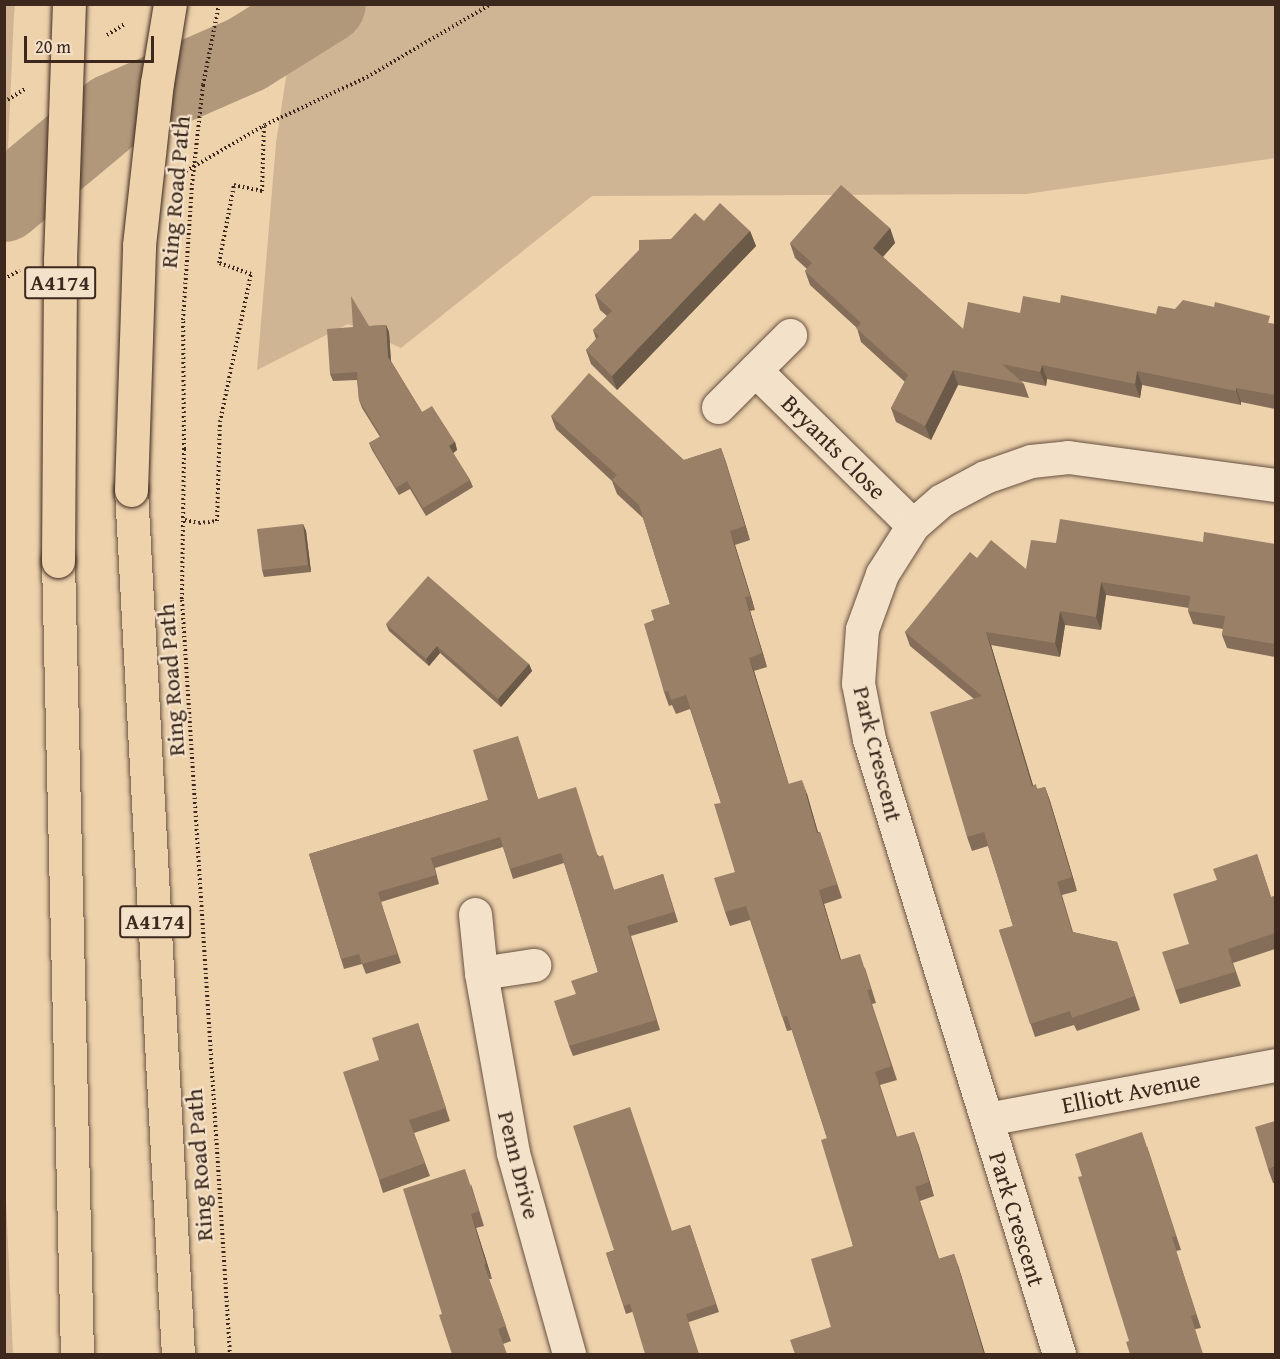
<!DOCTYPE html>
<html>
<head>
<meta charset="utf-8">
<style>
  body { margin:0 }
  #map { position:relative; width:1280px; height:1359px; overflow:hidden; background:#edd2ac; font-family:"Gentium Book Plus",serif }
  div>[style] { position:absolute }
  .green>* { inset:0; background:#cfb594 }
  .river>* { height:78px; margin:-39px; padding:0 39px; transform-origin:39px; border-radius:39px; background:#b1987b }
  .path>* { height:4px; margin-top:-2px; transform-origin:0; background:repeating-linear-gradient(90deg,#3d281d 0 1.5px,transparent 0 4.5px) }
  .roads { filter:drop-shadow(0 0 2px #695241) drop-shadow(0 0 2px #695241) }
  .street>* { height:33px; margin:-16.5px; padding:0 16.5px; transform-origin:16.5px; border-radius:16.5px; background:#f3e2c9 }
  .highway>* { height:33px; margin:-16.5px; padding:0 16.5px; transform-origin:16.5px; border-radius:16.5px; background:#edd2ac }
  .path-bridge>* { height:4px; margin-top:-2px; transform-origin:0; background:repeating-linear-gradient(90deg,#3d281d 0 1.5px,transparent 0 4.5px) }
  .bridges { filter:drop-shadow(0 0 2px #3d281d) drop-shadow(0 0 2px #3d281d) }
  .highway-bridge>* { height:33px; margin:-16.5px; padding:0 16.5px; transform-origin:16.5px; border-radius:16.5px; background:#edd2ac }
  .wall>* { inset:0; background:#846e59 }
  .shaded-wall>* { inset:0; background:#6b5a48 }
  .building>* { inset:0; background:#998067 }
  span { translate:-50% -50%; white-space:nowrap; text-align:center; line-height:1.15; -webkit-text-stroke:4.5px #f3e2c9; paint-order:stroke }
  .shield-label span { padding:2px 4px; background:#f3e2c9; border:2px solid; border-radius:4px; -webkit-text-stroke-width:0 }
  .shield-label { font-size:22px; color:#3d281d; font-weight:700 }
  .street-label { font-size:24px; color:#3d281d }
  .frame { position:absolute; inset:0; border:6px solid #3d281d; pointer-events:none }
  .scale { position:absolute; left:24px; top:36px; width:130px; height:27px; box-sizing:border-box; border:3px solid #3d281d; border-top:0; padding-left:8px; font-size:18px; line-height:21px; white-space:nowrap; color:#3d281d; -webkit-text-stroke:4px #f3e2c9; paint-order:stroke }
</style>
</head>
<body>
<div id="map">
  <div class="green">
    <i style="clip-path:polygon(15px 5px,14px 14px,5px 218px,4px 5px)"></i>
    <i style="clip-path:polygon(297px 5px,1275px 5px,1275px 158px,1026px 194px,592px 196px,401px 348px,348px 324px,257px 370px,276px 143px)"></i>
    <i style="clip-path:polygon(5px 1180px,7px 1222px,13px 1354px,4px 1354px)"></i>
  </div>
  <div class="river">
    <i style="left:4px;top:203px;width:141px;rotate:-39.8deg"></i>
    <i style="left:112px;top:113px;width:147px;rotate:-23.6deg"></i>
    <i style="left:247px;top:54px;width:94px;rotate:-32deg"></i>
  </div>
  <div class="path">
    <i style="left:107px;top:35px;width:22px;rotate:-32deg"></i>
    <i style="left:4px;top:102px;width:26px;rotate:-32deg"></i>
    <i style="left:186px;top:171px;width:91px;rotate:-30.2deg"></i>
    <i style="left:265px;top:125px;width:113px;rotate:-25.2deg"></i>
    <i style="left:367px;top:77px;width:144px;rotate:-30.5deg"></i>
    <i style="left:4px;top:279px;width:18px;rotate:-29deg"></i>
    <i style="left:184px;top:449px;width:151px;rotate:90.8deg"></i>
    <i style="left:182px;top:600px;width:756px;rotate:86.36deg"></i>
    <i style="left:185px;top:520px;width:14px;rotate:12deg"></i>
    <i style="left:199px;top:523px;width:18px;rotate:-6deg"></i>
    <i style="left:217px;top:521px;width:99px;rotate:-88.3deg"></i>
    <i style="left:220px;top:422px;width:151px;rotate:-78.2deg"></i>
    <i style="left:251px;top:274px;width:34px;rotate:-161deg"></i>
    <i style="left:219px;top:263px;width:79px;rotate:-79.1deg"></i>
    <i style="left:234px;top:185px;width:29px;rotate:12deg"></i>
    <i style="left:262px;top:191px;width:66px;rotate:-88.3deg"></i>
  </div>
  <div class="roads">
    <div class="street">
      <i style="left:755px;top:370px;width:221px;rotate:44.5deg"></i>
      <i style="left:718px;top:407px;width:102px;rotate:-45deg"></i>
      <i style="left:475px;top:914px;width:59px;rotate:84.2deg"></i>
      <i style="left:481px;top:973px;width:183px;rotate:79.9deg"></i>
      <i style="left:513px;top:1153px;width:209px;rotate:74.4deg"></i>
      <i style="left:481px;top:973px;width:54px;rotate:-8.6deg"></i>
      <i style="left:987px;top:1119px;width:294px;rotate:-10.6deg"></i>
      <i style="left:1059px;top:1354px;width:644px;rotate:-107.17deg"></i>
      <i style="left:869px;top:739px;width:57px;rotate:-101.1deg"></i>
      <i style="left:858px;top:683px;width:54px;rotate:-85.8deg"></i>
      <i style="left:862px;top:629px;width:59px;rotate:-70deg"></i>
      <i style="left:882px;top:574px;width:58px;rotate:-57.7deg"></i>
      <i style="left:913px;top:525px;width:38px;rotate:-41deg"></i>
      <i style="left:942px;top:500px;width:49px;rotate:-28.1deg"></i>
      <i style="left:985px;top:477px;width:49px;rotate:-19.2deg"></i>
      <i style="left:1031px;top:461px;width:37px;rotate:-6deg"></i>
      <i style="left:1068px;top:457px;width:210px;rotate:7.7deg"></i>
    </div>
    <div class="highway">
      <i style="left:131px;top:490px;width:865px;rotate:86.89deg"></i>
      <i style="left:58px;top:561px;width:793px;rotate:88.63deg"></i>
    </div>
  </div>
  <div class="path-bridge">
    <i style="left:184px;top:449px;width:129px;rotate:-90.4deg"></i>
    <i style="left:183px;top:320px;width:135px;rotate:-86.2deg"></i>
    <i style="left:192px;top:185px;width:101px;rotate:-83.7deg"></i>
    <i style="left:203px;top:85px;width:83px;rotate:-78.8deg"></i>
  </div>
  <div class="bridges">
    <div class="highway-bridge">
      <i style="left:131px;top:490px;width:245px;rotate:-88.1deg"></i>
      <i style="left:139px;top:245px;width:163px;rotate:-83.7deg"></i>
      <i style="left:157px;top:83px;width:80px;rotate:-80.7deg"></i>
      <i style="left:58px;top:561px;width:301px;rotate:-89.6deg"></i>
      <i style="left:60px;top:260px;width:256px;rotate:-88deg"></i>
    </div>
  </div>
  <div class="wall">
    <i style="clip-path:polygon(704px 221px,750px 231px,756px 246px,617px 390px,591px 364px,586px 350px,596px 339px,593px 330px,607px 316px,600px 310px,595px 295px,671px 239px)"></i>
    <i style="clip-path:polygon(890px 228px,895px 243px,883px 257px,963px 329px,1060px 303px,1156px 314px,1275px 324px,1275px 409px,1241px 402px,1241px 405px,1142px 385px,1140px 398px,1047px 379px,1046px 386px,1021px 381px,1024px 384px,1029px 398px,958px 385px,931px 440px,896px 422px,891px 408px,905px 382px,861px 342px,857px 328px,810px 285px,805px 271px,807px 269px,795px 258px,790px 243px)"></i>
    <i style="clip-path:polygon(386px 325px,389px 332px,391px 361px,422px 412px,455px 442px,457px 450px,453px 453px,470px 480px,473px 487px,426px 516px,410px 489px,399px 495px,372px 450px,369px 443px,380px 437px,362px 408px,359px 400px,357px 380px,333px 381px,330px 374px,369px 326px)"></i>
    <i style="clip-path:polygon(551px 416px,684px 460px,721px 448px,750px 540px,735px 545px,755px 610px,750px 611px,767px 667px,754px 671px,788px 784px,807px 794px,818px 832px,820px 832px,842px 898px,824px 904px,841px 960px,865px 968px,876px 1003px,872px 1004px,897px 1080px,880px 1085px,897px 1137px,914px 1132px,934px 1196px,920px 1201px,939px 1259px,954px 1254px,985px 1354px,795px 1354px,831px 1327px,853px 1246px,827px 1138px,792px 1030px,787px 1031px,750px 920px,730px 926px,725px 912px,735px 872px,721px 803px,690px 709px,676px 714px,672px 705px,669px 706px,664px 692px,654px 620px,670px 604px,643px 518px,617px 494px,612px 481px,556px 429px)"></i>
    <i style="clip-path:polygon(303px 524px,306px 531px,311px 572px,264px 577px,262px 570px)"></i>
    <i style="clip-path:polygon(1203px 542px,1275px 544px,1275px 657px,1227px 648px,1222px 635px,1223px 629px,1193px 624px,1188px 611px,1189px 608px,1106px 595px,1101px 630px,1065px 625px,1060px 657px,991px 645px,1033px 785px,1038px 789px,1045px 787px,1050px 801px,1077px 891px,1062px 895px,1073px 932px,1117px 942px,1140px 1010px,1077px 1031px,1074px 1025px,1035px 1037px,999px 930px,1013px 926px,988px 846px,972px 851px,967px 837px,974px 699px,910px 646px,905px 632px,977px 558px,1026px 569px,1056px 543px)"></i>
    <i style="clip-path:polygon(386px 624px,529px 664px,532px 671px,501px 707px,440px 653px,429px 666px,389px 631px)"></i>
    <i style="clip-path:polygon(521px 746px,538px 799px,599px 856px,614px 890px,663px 874px,678px 922px,631px 936px,660px 1030px,573px 1056px,569px 1046px,576px 994px,598px 972px,564px 863px,513px 879px,503px 847px,435px 868px,439px 884px,381px 902px,401px 963px,366px 974px,362px 964px,344px 969px,309px 854px,488px 800px)"></i>
    <i style="clip-path:polygon(1257px 854px,1271px 897px,1275px 896px,1275px 949px,1233px 963px,1241px 986px,1180px 1004px,1175px 990px,1189px 944px,1217px 880px)"></i>
    <i style="clip-path:polygon(418px 1023px,450px 1121px,414px 1133px,430px 1176px,383px 1193px,379px 1180px,379px 1060px)"></i>
    <i style="clip-path:polygon(1275px 1121px,1275px 1183px,1273px 1183px,1268px 1169px)"></i>
    <i style="clip-path:polygon(1147px 1146px,1181px 1250px,1176px 1251px,1201px 1328px,1129px 1341px)"></i>
    <i style="clip-path:polygon(471px 1184px,484px 1226px,476px 1228px,492px 1279px,489px 1279px,511px 1341px,503px 1344px,442px 1314px)"></i>
    <i style="clip-path:polygon(690px 1225px,719px 1312px,689px 1322px,632px 1312px,626px 1314px,606px 1253px)"></i>
  </div>
  <div class="shaded-wall">
    <i style="clip-path:polygon(890px 228px,895px 243px,878px 262px,873px 248px)"></i>
    <i style="clip-path:polygon(750px 231px,756px 246px,617px 390px,612px 376px)"></i>
    <i style="clip-path:polygon(386px 325px,389px 332px,391px 364px,388px 357px)"></i>
    <i style="clip-path:polygon(1042px 365px,1047px 379px,1046px 386px,1040px 372px)"></i>
    <i style="clip-path:polygon(953px 370px,958px 385px,931px 440px,925px 426px)"></i>
    <i style="clip-path:polygon(1137px 371px,1142px 385px,1140px 398px,1135px 384px)"></i>
    <i style="clip-path:polygon(1236px 388px,1241px 402px,1241px 405px,1236px 391px)"></i>
    <i style="clip-path:polygon(455px 442px,457px 450px,452px 454px,449px 446px)"></i>
    <i style="clip-path:polygon(721px 448px,726px 462px,750px 540px,745px 526px)"></i>
    <i style="clip-path:polygon(303px 524px,306px 531px,311px 572px,308px 565px)"></i>
    <i style="clip-path:polygon(730px 531px,735px 545px,755px 610px,750px 596px)"></i>
    <i style="clip-path:polygon(1101px 582px,1106px 595px,1101px 630px,1096px 617px)"></i>
    <i style="clip-path:polygon(745px 597px,750px 611px,767px 667px,762px 653px)"></i>
    <i style="clip-path:polygon(1060px 611px,1065px 625px,1060px 657px,1055px 643px)"></i>
    <i style="clip-path:polygon(986px 632px,991px 645px,1037px 799px,1032px 786px)"></i>
    <i style="clip-path:polygon(437px 646px,440px 653px,429px 666px,426px 659px)"></i>
    <i style="clip-path:polygon(749px 658px,754px 671px,793px 798px,788px 784px)"></i>
    <i style="clip-path:polygon(529px 664px,532px 671px,501px 707px,498px 699px)"></i>
    <i style="clip-path:polygon(802px 780px,807px 794px,822px 847px,817px 833px)"></i>
    <i style="clip-path:polygon(1045px 787px,1050px 801px,1077px 891px,1072px 877px)"></i>
    <i style="clip-path:polygon(819px 890px,824px 904px,845px 974px,840px 960px)"></i>
    <i style="clip-path:polygon(914px 1132px,919px 1146px,934px 1196px,929px 1182px)"></i>
    <i style="clip-path:polygon(471px 1214px,476px 1228px,492px 1279px,486px 1264px)"></i>
    <i style="clip-path:polygon(954px 1254px,959px 1268px,985px 1354px,984px 1354px)"></i>
  </div>
  <div class="building">
    <i style="clip-path:polygon(841px 185px,890px 228px,873px 248px,963px 329px,968px 302px,1020px 313px,1023px 296px,1060px 303px,1061px 295px,1156px 314px,1158px 306px,1175px 309px,1183px 300px,1214px 307px,1215px 302px,1270px 316px,1268px 323px,1275px 324px,1275px 395px,1236px 388px,1236px 391px,1137px 371px,1135px 384px,1042px 365px,1040px 372px,1002px 364px,1024px 384px,953px 370px,925px 426px,891px 408px,908px 375px,856px 328px,861px 323px,805px 271px,812px 263px,790px 243px)"></i>
    <i style="clip-path:polygon(720px 203px,750px 231px,612px 376px,586px 350px,599px 336px,593px 330px,612px 311px,595px 295px,639px 250px,639px 240px,671px 239px,695px 213px,704px 221px)"></i>
    <i style="clip-path:polygon(351px 296px,369px 326px,386px 325px,388px 357px,422px 412px,432px 406px,455px 442px,449px 446px,470px 480px,423px 508px,407px 481px,396px 488px,369px 443px,381px 436px,359px 400px,357px 372px,330px 374px,327px 329px,353px 327px)"></i>
    <i style="clip-path:polygon(589px 373px,684px 460px,721px 448px,745px 526px,730px 531px,750px 596px,745px 597px,762px 653px,749px 658px,788px 784px,802px 780px,817px 833px,820px 832px,837px 884px,819px 890px,840px 960px,860px 954px,871px 989px,867px 990px,891px 1066px,875px 1072px,896px 1137px,914px 1132px,929px 1182px,915px 1187px,938px 1259px,954px 1254px,984px 1354px,795px 1354px,790px 1340px,831px 1327px,811px 1259px,853px 1246px,821px 1140px,827px 1138px,787px 1016px,782px 1017px,746px 906px,725px 912px,714px 878px,735px 872px,714px 804px,721px 803px,686px 695px,671px 700px,668px 691px,664px 692px,644px 624px,654px 620px,651px 610px,670px 604px,639px 505px,612px 480px,617px 475px,551px 416px)"></i>
    <i style="clip-path:polygon(1060px 519px,1203px 542px,1204px 532px,1275px 544px,1275px 644px,1222px 635px,1225px 616px,1188px 611px,1190px 596px,1101px 582px,1096px 617px,1060px 611px,1055px 643px,986px 632px,1032px 786px,1036px 784px,1037px 789px,1045px 787px,1072px 877px,1057px 882px,1072px 932px,1117px 942px,1135px 996px,1072px 1018px,1070px 1011px,1030px 1024px,999px 930px,1013px 926px,984px 832px,967px 837px,930px 712px,982px 696px,905px 632px,970px 552px,977px 558px,991px 540px,1026px 569px,1031px 540px,1056px 543px)"></i>
    <i style="clip-path:polygon(303px 524px,308px 565px,262px 570px,257px 529px)"></i>
    <i style="clip-path:polygon(428px 576px,529px 664px,498px 699px,437px 646px,426px 659px,386px 624px)"></i>
    <i style="clip-path:polygon(518px 736px,538px 799px,576px 787px,598px 857px,603px 855px,614px 890px,663px 874px,674px 912px,627px 926px,656px 1020px,569px 1046px,554px 1001px,576px 994px,571px 981px,598px 972px,561px 853px,510px 869px,500px 837px,431px 858px,436px 875px,378px 892px,397px 954px,362px 964px,359px 954px,341px 959px,309px 854px,488px 800px,473px 750px)"></i>
    <i style="clip-path:polygon(1257px 854px,1271px 897px,1275px 896px,1275px 933px,1228px 949px,1235px 972px,1175px 990px,1162px 952px,1189px 944px,1173px 894px,1217px 880px,1213px 869px)"></i>
    <i style="clip-path:polygon(418px 1023px,446px 1108px,409px 1120px,425px 1163px,379px 1180px,343px 1072px,379px 1060px,372px 1038px)"></i>
    <i style="clip-path:polygon(630px 1107px,672px 1231px,690px 1225px,716px 1304px,686px 1314px,699px 1354px,645px 1354px,630px 1304px,624px 1306px,606px 1253px,614px 1250px,573px 1126px)"></i>
    <i style="clip-path:polygon(1275px 1121px,1275px 1166px,1268px 1169px,1255px 1127px)"></i>
    <i style="clip-path:polygon(1142px 1132px,1176px 1236px,1172px 1237px,1196px 1314px,1191px 1316px,1203px 1354px,1130px 1354px,1126px 1342px,1129px 1341px,1078px 1177px,1082px 1176px,1075px 1154px)"></i>
    <i style="clip-path:polygon(465px 1169px,479px 1211px,471px 1214px,486px 1264px,484px 1265px,506px 1326px,498px 1329px,507px 1354px,452px 1354px,439px 1315px,442px 1314px,403px 1189px)"></i>
  </div>
  <div class="shield-label">
    <span style="left:60px;top:283px">A4174</span>
    <span style="left:155px;top:922px">A4174</span>
  </div>
  <div class="street-label">
    <span style="left:175px;top:192px;rotate:-85deg">Ring Road Path</span>
    <span style="left:834px;top:447px;rotate:45deg">Bryants Close</span>
    <span style="left:171px;top:680px;rotate:-94deg">Ring Road Path</span>
    <span style="left:878px;top:754px;rotate:76deg">Park Crescent</span>
    <span style="left:1131px;top:1092px;rotate:-11deg">Elliott Avenue</span>
    <span style="left:199px;top:1165px;rotate:-94deg">Ring Road Path</span>
    <span style="left:519px;top:1165px;rotate:76deg">Penn Drive</span>
    <span style="left:1017px;top:1219px;rotate:73deg">Park Crescent</span>
  </div>
  <div class="frame"></div>
  <div class="scale">20 m</div>
</div>
</body>
</html>
